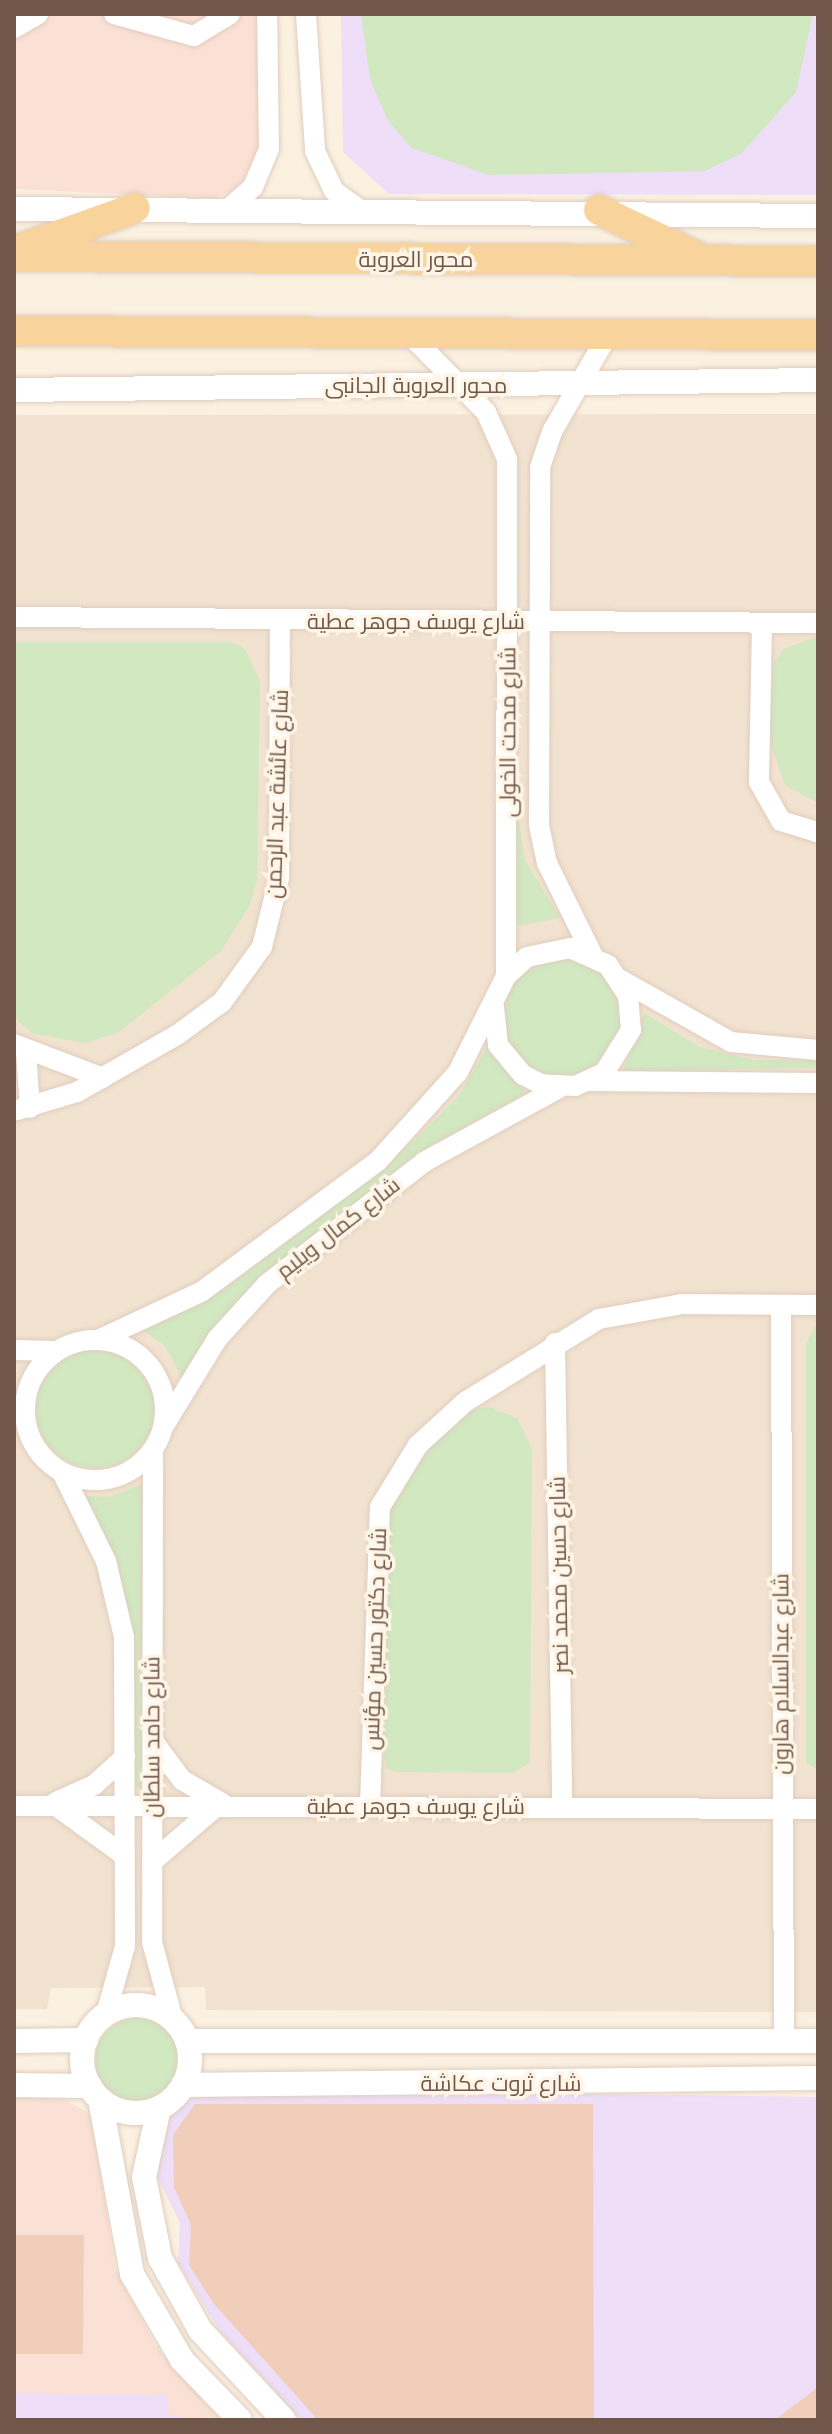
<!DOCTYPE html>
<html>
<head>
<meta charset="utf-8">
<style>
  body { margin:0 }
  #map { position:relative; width:832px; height:2434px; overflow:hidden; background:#fbf1e1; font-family:"Fira Sans",Cairo,sans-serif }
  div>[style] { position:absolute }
  .residential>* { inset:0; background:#f2e2d0 }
  .commercial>* { inset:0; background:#fbe0d5 }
  .education>* { inset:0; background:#eedef7 }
  .green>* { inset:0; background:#d1e8c1 }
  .round { border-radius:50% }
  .building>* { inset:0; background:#f0ceba }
  .roads { filter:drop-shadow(0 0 2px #dfcdbe) drop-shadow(0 0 2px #dfcdbe) }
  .minor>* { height:20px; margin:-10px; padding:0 10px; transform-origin:10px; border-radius:10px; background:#fff }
  .minor>.ring { margin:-10px; padding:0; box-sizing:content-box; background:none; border:20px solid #fff; border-radius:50% }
  .tertiary>* { height:24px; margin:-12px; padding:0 12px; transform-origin:12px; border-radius:12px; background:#fff }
  .tertiary>.ring { margin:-12px; padding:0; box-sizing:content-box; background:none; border:24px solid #fff; border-radius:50% }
  .primary>* { height:30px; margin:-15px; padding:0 15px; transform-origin:15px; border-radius:15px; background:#f8d49c }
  span { translate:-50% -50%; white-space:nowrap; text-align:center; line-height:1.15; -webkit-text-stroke:7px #fef5e7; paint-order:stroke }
  .street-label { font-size:22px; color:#715749 }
  .frame { position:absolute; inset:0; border:16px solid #715749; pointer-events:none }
</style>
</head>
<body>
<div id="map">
  <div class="residential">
    <i style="clip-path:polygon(818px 414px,818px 2012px,206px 2010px,205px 1987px,51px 1988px,47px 2009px,14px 2009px,14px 415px)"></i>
  </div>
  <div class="commercial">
    <i style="clip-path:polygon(14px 14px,258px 14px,260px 152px,242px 187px,213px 198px,14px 189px)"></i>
    <i style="clip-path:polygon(56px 2095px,92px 2115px,115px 2268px,155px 2345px,220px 2420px,14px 2420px,14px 2096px)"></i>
  </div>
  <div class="education">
    <i style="clip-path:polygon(341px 14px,818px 14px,818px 195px,389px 194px,343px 152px)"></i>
    <i style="clip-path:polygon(195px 2088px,818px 2097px,818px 2420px,301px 2420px,218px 2329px,178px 2262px,180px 2223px,150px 2162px,167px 2105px)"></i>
    <i style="clip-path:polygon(14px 2393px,168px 2395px,168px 2414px,192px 2420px,14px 2420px)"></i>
  </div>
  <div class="green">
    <i style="clip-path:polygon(361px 14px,813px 14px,796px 92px,742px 153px,705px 171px,489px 175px,412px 148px,388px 121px,370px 79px)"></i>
    <i style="clip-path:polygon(818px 636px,818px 803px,785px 785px,768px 736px,774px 662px,784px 649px)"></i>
    <i style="clip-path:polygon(14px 642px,231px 642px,245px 649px,260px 681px,257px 880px,250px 905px,221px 951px,119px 1032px,86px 1043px,34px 1034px,14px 1018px)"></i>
    <i style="clip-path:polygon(518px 814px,525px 860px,560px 918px,507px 928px,512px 815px)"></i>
    <i class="round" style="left:503px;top:959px;width:118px;height:118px"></i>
    <i style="clip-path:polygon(644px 1013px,700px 1047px,753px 1060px,818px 1060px,818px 1068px,623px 1071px)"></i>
    <i style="clip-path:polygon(489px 1043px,526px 1093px,430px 1146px,256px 1282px,218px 1325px,184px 1381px,165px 1346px,143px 1330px,229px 1286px,420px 1135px,459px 1096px)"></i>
    <i style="clip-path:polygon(818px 1321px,818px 1770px,806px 1762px,806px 1344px)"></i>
    <i class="round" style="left:36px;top:1350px;width:118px;height:118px"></i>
    <i style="clip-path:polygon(489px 1407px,517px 1418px,532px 1449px,530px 1763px,512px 1773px,398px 1772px,387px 1769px,382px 1745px,388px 1506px,412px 1465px,470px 1410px)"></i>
    <i style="clip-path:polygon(142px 1484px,141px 1788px,129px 1788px,129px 1647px,80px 1496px,109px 1497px)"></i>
    <i class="round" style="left:95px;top:2018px;width:84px;height:84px"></i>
  </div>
  <div class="building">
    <i style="clip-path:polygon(195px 2104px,593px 2104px,594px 2420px,318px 2420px,214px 2304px,189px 2265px,191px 2225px,174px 2187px,173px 2135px)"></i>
    <i style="clip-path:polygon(14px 2235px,84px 2235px,83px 2354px,14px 2354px)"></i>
    <i style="clip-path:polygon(818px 2387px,818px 2420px,775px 2420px)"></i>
  </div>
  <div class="roads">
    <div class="minor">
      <i style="left:114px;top:14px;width:83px;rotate:15.4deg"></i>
      <i style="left:194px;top:36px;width:42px;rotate:-31.4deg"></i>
      <i style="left:306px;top:14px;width:137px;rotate:86.2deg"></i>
      <i style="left:315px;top:151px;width:44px;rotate:64.6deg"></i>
      <i style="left:334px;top:191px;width:32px;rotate:36deg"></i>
      <i style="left:14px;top:28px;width:28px;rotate:-30deg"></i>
      <i style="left:229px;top:208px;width:32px;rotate:-41deg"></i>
      <i style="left:253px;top:187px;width:41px;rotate:-67.2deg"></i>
      <i style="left:269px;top:149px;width:135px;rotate:-90.8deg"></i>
      <i style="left:409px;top:334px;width:110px;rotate:45.4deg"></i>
      <i style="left:486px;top:412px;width:51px;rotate:65.9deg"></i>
      <i style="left:507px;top:459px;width:517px;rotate:90.11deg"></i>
      <i style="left:14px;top:617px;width:804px;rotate:0.43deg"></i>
      <i style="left:762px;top:624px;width:158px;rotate:91.1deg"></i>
      <i style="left:759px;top:782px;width:45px;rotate:60.6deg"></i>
      <i style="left:781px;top:821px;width:39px;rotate:17deg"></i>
      <i style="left:592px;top:954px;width:102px;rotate:-116.3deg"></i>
      <i style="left:547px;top:863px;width:40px;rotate:-102deg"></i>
      <i style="left:539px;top:824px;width:357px;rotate:-89.8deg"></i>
      <i style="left:540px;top:467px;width:39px;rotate:-71deg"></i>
      <i style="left:553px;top:430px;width:112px;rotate:-60deg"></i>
      <i style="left:621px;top:980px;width:126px;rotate:29.4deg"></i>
      <i style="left:731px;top:1042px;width:87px;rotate:5.3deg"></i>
      <i style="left:14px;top:1044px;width:95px;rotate:20.9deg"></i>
      <i style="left:26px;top:1051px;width:57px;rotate:86deg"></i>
      <i style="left:589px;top:1081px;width:229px;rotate:0.5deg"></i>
      <i style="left:14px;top:1111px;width:66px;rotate:-16.8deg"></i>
      <i style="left:77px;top:1092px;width:115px;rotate:-29.7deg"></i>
      <i style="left:177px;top:1035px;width:56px;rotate:-36.3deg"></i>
      <i style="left:222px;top:1002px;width:68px;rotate:-54deg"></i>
      <i style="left:262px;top:947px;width:71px;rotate:-76.2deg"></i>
      <i style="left:279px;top:878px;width:255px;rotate:-89.8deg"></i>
      <i style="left:781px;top:1305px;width:738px;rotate:89.77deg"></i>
      <i style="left:100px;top:1339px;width:111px;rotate:-25deg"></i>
      <i style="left:201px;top:1292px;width:220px;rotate:-36.5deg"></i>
      <i style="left:378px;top:1161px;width:120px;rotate:-48deg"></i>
      <i style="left:458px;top:1072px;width:107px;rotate:-63.4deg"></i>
      <i style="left:506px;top:976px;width:28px;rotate:-42deg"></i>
      <i style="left:527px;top:957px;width:44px;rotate:-11.8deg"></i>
      <i style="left:570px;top:948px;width:42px;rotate:24.1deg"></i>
      <i style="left:608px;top:965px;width:37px;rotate:57deg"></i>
      <i style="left:628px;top:996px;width:34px;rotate:85deg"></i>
      <i style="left:631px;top:1030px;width:51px;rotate:122.1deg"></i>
      <i style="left:604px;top:1073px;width:32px;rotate:156deg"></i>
      <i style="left:575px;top:1086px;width:34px;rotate:-177deg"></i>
      <i style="left:541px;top:1084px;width:20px;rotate:-153deg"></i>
      <i style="left:523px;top:1075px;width:39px;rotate:-130deg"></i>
      <i style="left:498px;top:1045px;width:39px;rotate:-96deg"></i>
      <i class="ring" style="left:25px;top:1340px;width:120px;height:120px"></i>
      <i style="left:555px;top:1343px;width:465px;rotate:89.1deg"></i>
      <i style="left:14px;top:1350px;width:41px;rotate:1.4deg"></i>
      <i style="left:165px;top:1424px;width:100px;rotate:-58.5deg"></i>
      <i style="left:217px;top:1339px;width:74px;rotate:-47.7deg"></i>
      <i style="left:267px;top:1284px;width:199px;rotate:-37.8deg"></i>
      <i style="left:424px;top:1162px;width:156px;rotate:-28.7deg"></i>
      <i style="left:153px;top:1451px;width:491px;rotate:90.1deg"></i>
      <i style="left:152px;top:1942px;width:81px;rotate:74.9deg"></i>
      <i style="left:63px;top:1474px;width:97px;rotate:63.7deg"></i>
      <i style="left:106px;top:1561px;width:78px;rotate:76.7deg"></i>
      <i style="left:124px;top:1637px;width:309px;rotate:89.8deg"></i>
      <i style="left:125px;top:1946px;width:71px;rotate:105.6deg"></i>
      <i style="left:153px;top:1741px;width:49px;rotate:53.4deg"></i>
      <i style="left:182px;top:1780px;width:46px;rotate:29.9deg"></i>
      <i style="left:56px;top:1802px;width:42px;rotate:-24.1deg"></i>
      <i style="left:94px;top:1785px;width:42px;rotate:-42.1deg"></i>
      <i style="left:14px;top:1806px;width:804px;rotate:0.21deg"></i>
      <i style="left:56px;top:1806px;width:85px;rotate:35.9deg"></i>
      <i style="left:370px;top:1806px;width:299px;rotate:-88.1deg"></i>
      <i style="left:380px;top:1507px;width:73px;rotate:-58.5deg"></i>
      <i style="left:418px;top:1445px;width:64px;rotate:-42.5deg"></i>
      <i style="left:465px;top:1402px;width:158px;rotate:-31.8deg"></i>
      <i style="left:599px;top:1319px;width:84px;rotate:-10.2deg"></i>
      <i style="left:682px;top:1304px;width:136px;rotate:0.4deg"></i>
      <i style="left:152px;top:1862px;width:87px;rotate:-40.8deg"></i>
    </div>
    <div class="tertiary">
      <i style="left:14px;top:209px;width:804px;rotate:0.5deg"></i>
      <i style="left:14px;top:390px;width:804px;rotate:-0.71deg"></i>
      <i class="ring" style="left:82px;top:2005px;width:84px;height:84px"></i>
      <i style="left:14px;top:2041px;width:72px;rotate:-0.8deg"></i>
      <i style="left:187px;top:2041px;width:631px"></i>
      <i style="left:14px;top:2085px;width:76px;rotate:0.8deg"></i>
      <i style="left:183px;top:2085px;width:635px;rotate:-0.63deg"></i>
      <i style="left:100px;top:2099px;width:178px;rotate:79.6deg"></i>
      <i style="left:132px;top:2274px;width:99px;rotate:59.8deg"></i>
      <i style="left:182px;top:2360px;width:83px;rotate:46deg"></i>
      <i style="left:159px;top:2108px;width:71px;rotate:102.3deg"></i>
      <i style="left:144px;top:2177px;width:83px;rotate:78.8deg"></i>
      <i style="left:160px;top:2258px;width:82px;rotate:60.9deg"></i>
      <i style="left:200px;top:2330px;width:123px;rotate:47deg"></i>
    </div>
    <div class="primary">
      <i style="left:599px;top:210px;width:112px;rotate:25.4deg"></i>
      <i style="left:17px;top:250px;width:125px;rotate:-19.6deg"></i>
      <i style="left:14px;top:256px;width:804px;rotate:0.36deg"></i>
      <i style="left:14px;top:331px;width:804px;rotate:0.29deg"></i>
    </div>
  </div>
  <div class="street-label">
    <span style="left:416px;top:260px">محور العروبة</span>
    <span style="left:416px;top:386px">محور العروبة الجانبى</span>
    <span style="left:416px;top:622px">شارع يوسف جوهر عطية</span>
    <span style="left:508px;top:732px;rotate:-90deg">شارع مدحت الخولى</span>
    <span style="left:277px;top:794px;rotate:-88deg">شارع عائشة عبد الرحمن</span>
    <span style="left:338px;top:1228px;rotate:-38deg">شارع كمال ويليم</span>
    <span style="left:559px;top:1575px;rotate:-91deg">شارع حسين محمد نصر</span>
    <span style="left:375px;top:1639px;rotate:-88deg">شارع دكتور حسين مؤنس</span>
    <span style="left:781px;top:1674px;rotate:-90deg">شارع عبدالسلام هارون</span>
    <span style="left:152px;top:1737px;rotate:-90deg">شارع حامد سلطان</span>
    <span style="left:416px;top:1807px">شارع يوسف جوهر عطية</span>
    <span style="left:501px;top:2084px">شارع ثروت عكاشة</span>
  </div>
  <div class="frame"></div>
</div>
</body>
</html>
